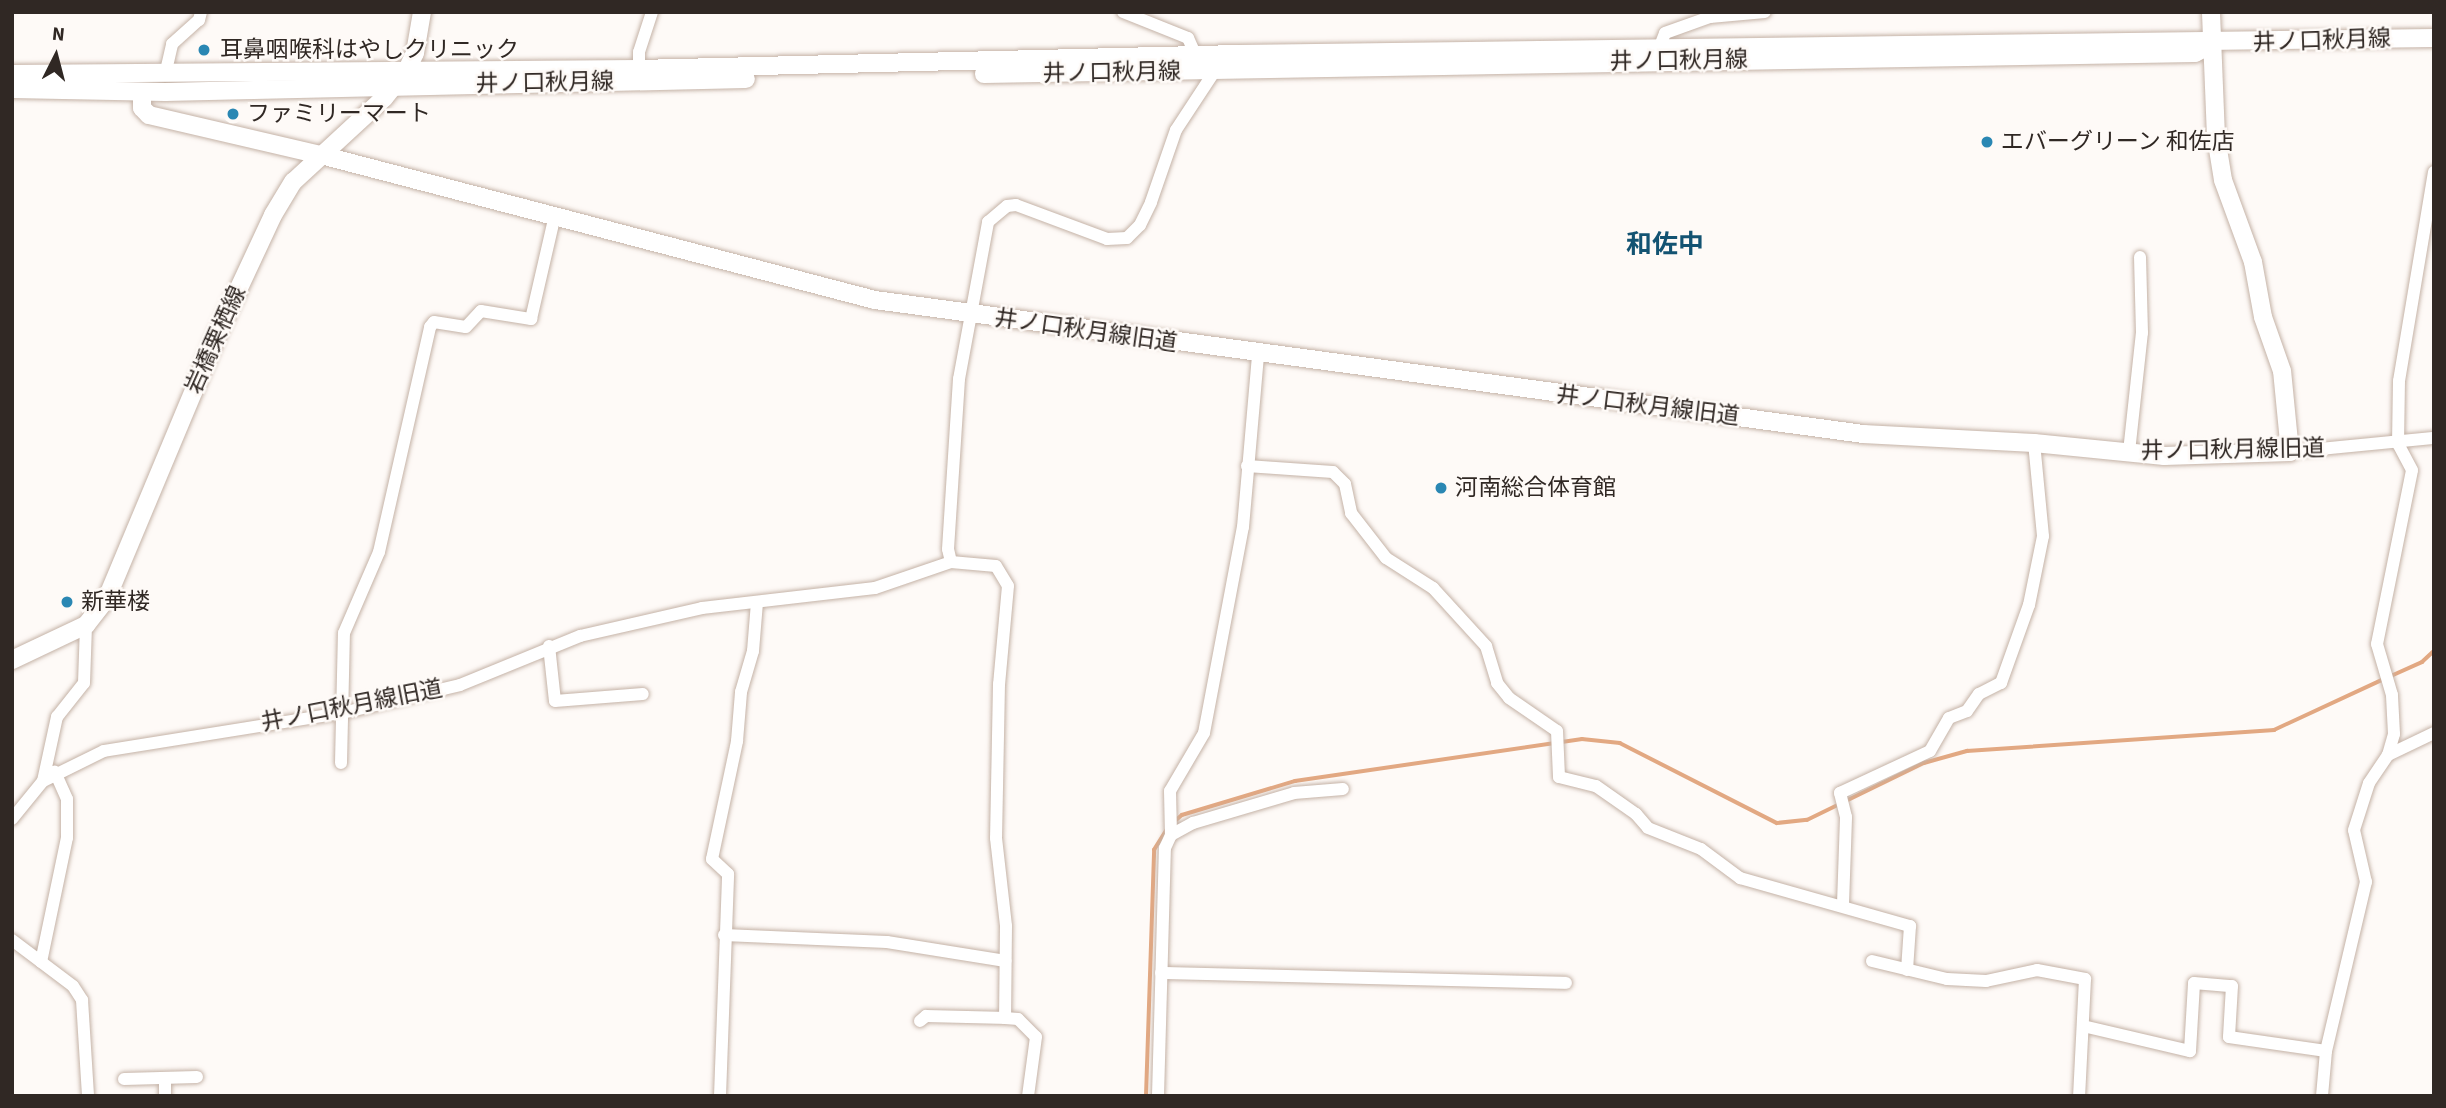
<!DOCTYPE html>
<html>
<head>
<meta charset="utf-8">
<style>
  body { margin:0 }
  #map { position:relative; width:2446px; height:1108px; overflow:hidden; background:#fefaf7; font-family:"Source Sans 3","Noto Sans JP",sans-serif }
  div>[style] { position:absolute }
  .stream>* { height:3.5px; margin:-1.75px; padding:0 1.75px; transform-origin:1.75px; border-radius:1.75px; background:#e2a882 }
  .roads { filter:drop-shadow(0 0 2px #c4b2a6) drop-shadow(0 0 2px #c4b2a6) }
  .street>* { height:12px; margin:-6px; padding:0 6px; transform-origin:6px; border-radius:6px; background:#fff }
  .secondary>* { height:18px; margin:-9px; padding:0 9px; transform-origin:9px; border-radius:9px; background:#fff }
  .dots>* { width:19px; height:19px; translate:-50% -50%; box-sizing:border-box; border:4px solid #fefaf7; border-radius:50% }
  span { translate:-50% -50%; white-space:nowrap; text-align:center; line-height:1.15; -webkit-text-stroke:5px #fefaf7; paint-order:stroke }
  .street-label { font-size:23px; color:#302824 }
  .poi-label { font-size:23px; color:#302824 }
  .left { translate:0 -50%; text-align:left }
  .quarter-label { font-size:26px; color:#135372; font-weight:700 }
  .frame { position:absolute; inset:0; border:14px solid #302824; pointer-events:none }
  .north { position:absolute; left:21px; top:21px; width:70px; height:70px; -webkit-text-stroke:5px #fefaf7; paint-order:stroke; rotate:6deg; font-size:19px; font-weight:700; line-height:28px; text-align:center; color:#302824 }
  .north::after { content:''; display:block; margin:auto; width:24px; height:32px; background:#302824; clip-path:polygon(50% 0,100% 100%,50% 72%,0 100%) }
</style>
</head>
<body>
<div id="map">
  <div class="stream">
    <i style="left:2391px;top:676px;width:34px;rotate:-24deg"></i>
    <i style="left:2422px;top:662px;width:16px;rotate:-43deg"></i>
    <i style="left:1175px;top:821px;width:9px;rotate:-41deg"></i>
    <i style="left:1182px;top:815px;width:118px;rotate:-16.7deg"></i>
    <i style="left:1295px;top:781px;width:290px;rotate:-8.3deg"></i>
    <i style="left:1582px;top:739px;width:38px;rotate:6deg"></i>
    <i style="left:1620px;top:743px;width:176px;rotate:27deg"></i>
    <i style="left:1777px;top:823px;width:30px;rotate:-6deg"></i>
    <i style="left:1807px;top:820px;width:130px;rotate:-26deg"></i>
    <i style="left:1924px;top:763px;width:45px;rotate:-15.6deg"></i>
    <i style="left:1967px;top:751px;width:308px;rotate:-3.9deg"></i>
    <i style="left:2274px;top:730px;width:121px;rotate:-24.9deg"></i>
    <i style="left:1146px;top:1096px;width:246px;rotate:-88.1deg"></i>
    <i style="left:1154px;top:850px;width:25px;rotate:-58deg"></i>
  </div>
  <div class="roads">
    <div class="street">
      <i style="left:1123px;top:12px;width:70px;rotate:21.8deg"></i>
      <i style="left:1188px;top:38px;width:22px;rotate:66deg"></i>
      <i style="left:1657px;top:54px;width:22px;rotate:-69deg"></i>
      <i style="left:1665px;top:33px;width:48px;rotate:-19.6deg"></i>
      <i style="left:1710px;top:17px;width:55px;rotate:-5.2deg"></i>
      <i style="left:165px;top:75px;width:32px;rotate:-77deg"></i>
      <i style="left:172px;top:44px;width:36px;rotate:-42deg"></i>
      <i style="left:199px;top:20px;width:8px;rotate:-76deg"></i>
      <i style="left:639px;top:76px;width:24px;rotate:-90deg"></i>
      <i style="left:639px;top:52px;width:42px;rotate:-72deg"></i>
      <i style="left:2129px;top:452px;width:120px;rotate:-83.8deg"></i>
      <i style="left:2142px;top:333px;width:76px;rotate:-91.5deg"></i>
      <i style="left:2290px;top:452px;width:145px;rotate:-5.6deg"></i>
      <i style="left:1247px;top:466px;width:86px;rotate:4deg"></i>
      <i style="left:1333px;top:472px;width:17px;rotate:45deg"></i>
      <i style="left:1345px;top:484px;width:30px;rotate:78deg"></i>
      <i style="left:1351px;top:513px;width:57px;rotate:52.1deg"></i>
      <i style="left:1386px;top:558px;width:56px;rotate:32.6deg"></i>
      <i style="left:1433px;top:588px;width:79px;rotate:47.6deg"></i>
      <i style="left:1486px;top:646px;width:39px;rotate:73deg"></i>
      <i style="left:1497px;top:683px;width:19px;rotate:51deg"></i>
      <i style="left:1509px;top:698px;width:58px;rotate:34.5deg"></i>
      <i style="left:1557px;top:731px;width:46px;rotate:87.5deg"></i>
      <i style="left:1559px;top:777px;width:38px;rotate:14deg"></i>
      <i style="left:1596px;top:786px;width:49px;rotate:35deg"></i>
      <i style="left:1636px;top:814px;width:18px;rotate:49deg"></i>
      <i style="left:1648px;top:828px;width:57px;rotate:21.6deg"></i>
      <i style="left:1701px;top:849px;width:49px;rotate:36.6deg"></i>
      <i style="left:1740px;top:878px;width:177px;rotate:15.8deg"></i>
      <i style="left:1910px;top:926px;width:44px;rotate:93.9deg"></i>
      <i style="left:951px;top:562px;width:13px;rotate:-103deg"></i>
      <i style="left:948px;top:549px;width:170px;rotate:-86.3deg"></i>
      <i style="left:959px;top:379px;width:160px;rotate:-79.5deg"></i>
      <i style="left:988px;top:222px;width:25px;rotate:-40deg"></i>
      <i style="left:1007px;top:206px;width:9px;rotate:-6deg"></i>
      <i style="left:1016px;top:205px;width:97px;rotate:20.5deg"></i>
      <i style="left:1107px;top:239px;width:20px;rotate:-3deg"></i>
      <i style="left:1127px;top:238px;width:18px;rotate:-45deg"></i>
      <i style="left:1140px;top:225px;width:25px;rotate:-64deg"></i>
      <i style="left:1151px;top:202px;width:76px;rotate:-70.9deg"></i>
      <i style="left:1176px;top:130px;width:77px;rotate:-56.7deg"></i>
      <i style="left:549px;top:646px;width:55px;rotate:83.8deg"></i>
      <i style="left:555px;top:701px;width:88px;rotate:-4.5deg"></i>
      <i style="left:2388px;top:755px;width:51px;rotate:-25.6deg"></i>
      <i style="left:341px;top:763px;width:130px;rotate:-88.7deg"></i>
      <i style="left:344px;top:633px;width:88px;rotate:-66.6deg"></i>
      <i style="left:379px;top:552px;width:231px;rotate:-77.2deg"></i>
      <i style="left:430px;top:327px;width:6px;rotate:-51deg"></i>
      <i style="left:434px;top:322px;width:32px;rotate:9deg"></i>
      <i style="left:466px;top:327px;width:22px;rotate:-47deg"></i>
      <i style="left:481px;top:311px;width:51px;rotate:9.1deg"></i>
      <i style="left:531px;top:319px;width:103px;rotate:-77deg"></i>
      <i style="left:43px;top:781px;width:66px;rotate:-77.7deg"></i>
      <i style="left:57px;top:717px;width:43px;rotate:-51.5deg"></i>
      <i style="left:84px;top:683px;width:58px;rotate:-88deg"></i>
      <i style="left:12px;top:819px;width:49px;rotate:-50.8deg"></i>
      <i style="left:43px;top:781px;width:68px;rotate:-26.2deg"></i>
      <i style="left:104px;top:751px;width:241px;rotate:-9.1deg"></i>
      <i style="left:342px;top:713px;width:121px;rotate:-13.3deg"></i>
      <i style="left:460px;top:685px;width:130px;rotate:-22.2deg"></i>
      <i style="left:580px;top:636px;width:125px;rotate:-12.9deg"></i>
      <i style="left:702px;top:608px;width:174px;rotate:-6.6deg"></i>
      <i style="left:875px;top:588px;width:80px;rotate:-18.9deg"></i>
      <i style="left:951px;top:562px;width:45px;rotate:5.1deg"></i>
      <i style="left:996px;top:566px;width:23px;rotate:59deg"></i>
      <i style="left:1008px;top:586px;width:98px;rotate:95.2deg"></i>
      <i style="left:999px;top:684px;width:154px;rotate:91.1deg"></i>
      <i style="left:996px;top:838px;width:89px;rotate:83.5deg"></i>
      <i style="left:1006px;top:926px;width:92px;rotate:90.6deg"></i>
      <i style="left:1005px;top:1018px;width:13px;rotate:4deg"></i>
      <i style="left:1018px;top:1019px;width:25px;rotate:45deg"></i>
      <i style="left:1036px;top:1037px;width:60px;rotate:97.7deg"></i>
      <i style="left:1171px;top:835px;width:44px;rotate:-91.3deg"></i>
      <i style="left:1170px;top:791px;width:67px;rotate:-59.6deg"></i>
      <i style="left:1204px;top:733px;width:210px;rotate:-79.3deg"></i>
      <i style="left:1243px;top:527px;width:173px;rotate:-85deg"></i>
      <i style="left:1843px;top:904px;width:87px;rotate:-88deg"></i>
      <i style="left:1846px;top:817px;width:25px;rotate:-104deg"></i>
      <i style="left:1840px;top:793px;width:99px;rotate:-25deg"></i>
      <i style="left:1930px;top:751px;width:38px;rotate:-60deg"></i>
      <i style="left:1949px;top:718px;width:19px;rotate:-21deg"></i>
      <i style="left:1967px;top:711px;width:21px;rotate:-55deg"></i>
      <i style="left:1979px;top:694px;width:25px;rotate:-27deg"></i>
      <i style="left:2001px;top:683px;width:83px;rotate:-70.3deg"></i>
      <i style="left:2029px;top:605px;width:70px;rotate:-78.5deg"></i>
      <i style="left:2043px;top:536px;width:93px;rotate:-95.5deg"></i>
      <i style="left:724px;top:935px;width:163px;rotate:2.5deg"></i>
      <i style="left:887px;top:942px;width:120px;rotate:9.1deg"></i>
      <i style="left:12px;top:940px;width:76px;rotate:37deg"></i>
      <i style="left:73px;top:986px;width:17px;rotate:57deg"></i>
      <i style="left:82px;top:1000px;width:96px;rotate:86.4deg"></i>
      <i style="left:1872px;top:961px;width:77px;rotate:13.5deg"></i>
      <i style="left:1947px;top:979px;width:39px;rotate:3deg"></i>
      <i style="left:1986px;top:981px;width:52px;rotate:-12.2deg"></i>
      <i style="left:2037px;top:970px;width:49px;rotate:10.6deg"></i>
      <i style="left:2085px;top:979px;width:117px;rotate:92.9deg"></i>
      <i style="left:41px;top:962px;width:127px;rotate:-78.2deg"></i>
      <i style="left:67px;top:838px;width:39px;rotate:-90deg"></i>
      <i style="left:67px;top:799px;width:30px;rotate:-114deg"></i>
      <i style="left:1161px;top:973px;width:405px;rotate:1.4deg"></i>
      <i style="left:920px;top:1021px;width:8px;rotate:-40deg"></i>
      <i style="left:926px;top:1016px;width:82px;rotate:1.4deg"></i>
      <i style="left:2083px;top:1026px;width:110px;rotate:13.2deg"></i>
      <i style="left:2190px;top:1051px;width:68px;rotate:-86.6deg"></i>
      <i style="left:2194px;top:983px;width:38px;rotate:5deg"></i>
      <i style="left:2232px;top:986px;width:51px;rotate:93.4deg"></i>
      <i style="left:2229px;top:1037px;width:98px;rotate:8.2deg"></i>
      <i style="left:124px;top:1079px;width:73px;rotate:-1.6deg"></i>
      <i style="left:165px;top:1096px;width:18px;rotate:-90deg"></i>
      <i style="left:720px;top:1096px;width:222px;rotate:-87.9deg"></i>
      <i style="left:728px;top:874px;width:22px;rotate:-137deg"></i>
      <i style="left:712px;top:859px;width:121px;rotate:-78deg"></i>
      <i style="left:737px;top:741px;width:49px;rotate:-85.3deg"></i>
      <i style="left:741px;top:692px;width:43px;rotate:-73.7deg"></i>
      <i style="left:753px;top:651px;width:49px;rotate:-85.3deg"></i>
      <i style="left:1158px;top:1096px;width:248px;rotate:-88.4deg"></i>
      <i style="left:1165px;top:848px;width:14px;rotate:-65deg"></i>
      <i style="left:1171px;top:835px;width:25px;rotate:-29deg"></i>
      <i style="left:1193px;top:823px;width:105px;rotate:-16.5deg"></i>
      <i style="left:1294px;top:793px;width:49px;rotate:-4.7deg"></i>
      <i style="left:2322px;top:1096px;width:45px;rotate:-84.9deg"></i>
      <i style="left:2326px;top:1051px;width:174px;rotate:-76.7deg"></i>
      <i style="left:2366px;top:882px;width:53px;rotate:-103deg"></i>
      <i style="left:2354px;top:830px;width:49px;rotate:-72.3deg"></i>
      <i style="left:2369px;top:783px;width:34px;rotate:-56deg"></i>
      <i style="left:2388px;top:755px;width:22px;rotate:-74deg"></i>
      <i style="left:2394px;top:734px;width:39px;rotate:-93deg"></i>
      <i style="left:2392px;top:695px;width:53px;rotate:-106.4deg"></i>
      <i style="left:2377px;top:644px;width:177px;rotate:-78.6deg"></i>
      <i style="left:2412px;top:470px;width:30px;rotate:-118deg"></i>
      <i style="left:2398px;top:444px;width:63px;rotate:-89.1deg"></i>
      <i style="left:2399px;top:381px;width:212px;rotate:-80.5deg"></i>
    </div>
    <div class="secondary">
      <i style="left:12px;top:74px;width:626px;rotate:-0.46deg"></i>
      <i style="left:638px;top:69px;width:601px;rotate:-1.43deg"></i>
      <i style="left:1239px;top:54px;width:1195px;rotate:-0.77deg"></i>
      <i style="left:984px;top:74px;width:1211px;rotate:-0.99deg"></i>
      <i style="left:2195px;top:53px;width:18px;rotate:-27deg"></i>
      <i style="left:12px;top:89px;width:153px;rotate:1.1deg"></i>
      <i style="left:165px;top:92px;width:581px;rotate:-1.28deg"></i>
      <i style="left:142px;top:92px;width:16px;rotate:90deg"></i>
      <i style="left:142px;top:108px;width:10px;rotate:45deg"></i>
      <i style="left:149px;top:115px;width:177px;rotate:13.1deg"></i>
      <i style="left:321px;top:155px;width:573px;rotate:14.67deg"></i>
      <i style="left:875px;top:300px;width:997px;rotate:7.72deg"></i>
      <i style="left:1863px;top:434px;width:171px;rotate:3deg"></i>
      <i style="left:2034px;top:443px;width:131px;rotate:5.7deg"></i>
      <i style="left:2164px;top:456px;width:126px;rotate:-1.8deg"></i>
      <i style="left:2290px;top:452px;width:81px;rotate:-95.6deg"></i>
      <i style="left:2282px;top:371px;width:57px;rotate:-109.4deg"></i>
      <i style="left:2263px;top:317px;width:56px;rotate:-100.3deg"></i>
      <i style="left:2253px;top:262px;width:87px;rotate:-110.1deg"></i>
      <i style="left:2223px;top:180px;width:44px;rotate:-99.2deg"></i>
      <i style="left:2216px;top:137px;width:125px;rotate:-92.3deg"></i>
      <i style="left:12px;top:660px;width:82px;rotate:-25.3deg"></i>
      <i style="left:86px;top:625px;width:34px;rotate:-52deg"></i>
      <i style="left:107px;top:598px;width:287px;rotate:-67.3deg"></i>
      <i style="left:218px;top:333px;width:130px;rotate:-65deg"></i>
      <i style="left:273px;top:215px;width:39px;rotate:-59deg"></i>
      <i style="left:293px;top:182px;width:124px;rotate:-42.7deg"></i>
      <i style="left:384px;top:98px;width:36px;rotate:-51deg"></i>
      <i style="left:407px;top:70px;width:19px;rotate:-65deg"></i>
      <i style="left:415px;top:53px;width:42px;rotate:-80.3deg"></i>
    </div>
  </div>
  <div class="dots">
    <i style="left:204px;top:50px;background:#2a87b3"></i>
    <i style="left:233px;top:114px;background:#2a87b3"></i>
    <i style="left:1987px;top:142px;background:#2a87b3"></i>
    <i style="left:1441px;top:488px;background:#2a87b3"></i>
    <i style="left:67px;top:602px;background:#2a87b3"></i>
  </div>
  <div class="street-label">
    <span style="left:2322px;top:41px;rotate:-2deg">井ノ口秋月線</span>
    <span style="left:1679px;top:61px;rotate:-1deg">井ノ口秋月線</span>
    <span style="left:1112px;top:73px;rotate:-1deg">井ノ口秋月線</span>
    <span style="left:545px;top:83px;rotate:-1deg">井ノ口秋月線</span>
    <span style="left:1086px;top:331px;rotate:8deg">井ノ口秋月線旧道</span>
    <span style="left:216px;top:340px;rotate:-66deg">岩橋栗栖線</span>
    <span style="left:1648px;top:406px;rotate:7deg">井ノ口秋月線旧道</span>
    <span style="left:2233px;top:450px;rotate:-1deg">井ノ口秋月線旧道</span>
    <span style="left:352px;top:706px;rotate:-11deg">井ノ口秋月線旧道</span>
  </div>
  <div class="poi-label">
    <span class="left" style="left:220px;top:50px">耳鼻咽喉科はやしクリニック</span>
    <span class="left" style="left:247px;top:114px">ファミリーマート</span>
    <span class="left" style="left:2001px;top:142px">エバーグリーン 和佐店</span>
    <span class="left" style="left:1455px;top:488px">河南総合体育館</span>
    <span class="left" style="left:81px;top:602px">新華楼</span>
  </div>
  <div class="quarter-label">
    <span style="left:1665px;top:245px">和佐中</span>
  </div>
  <div class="frame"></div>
  <div class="north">N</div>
</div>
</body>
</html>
